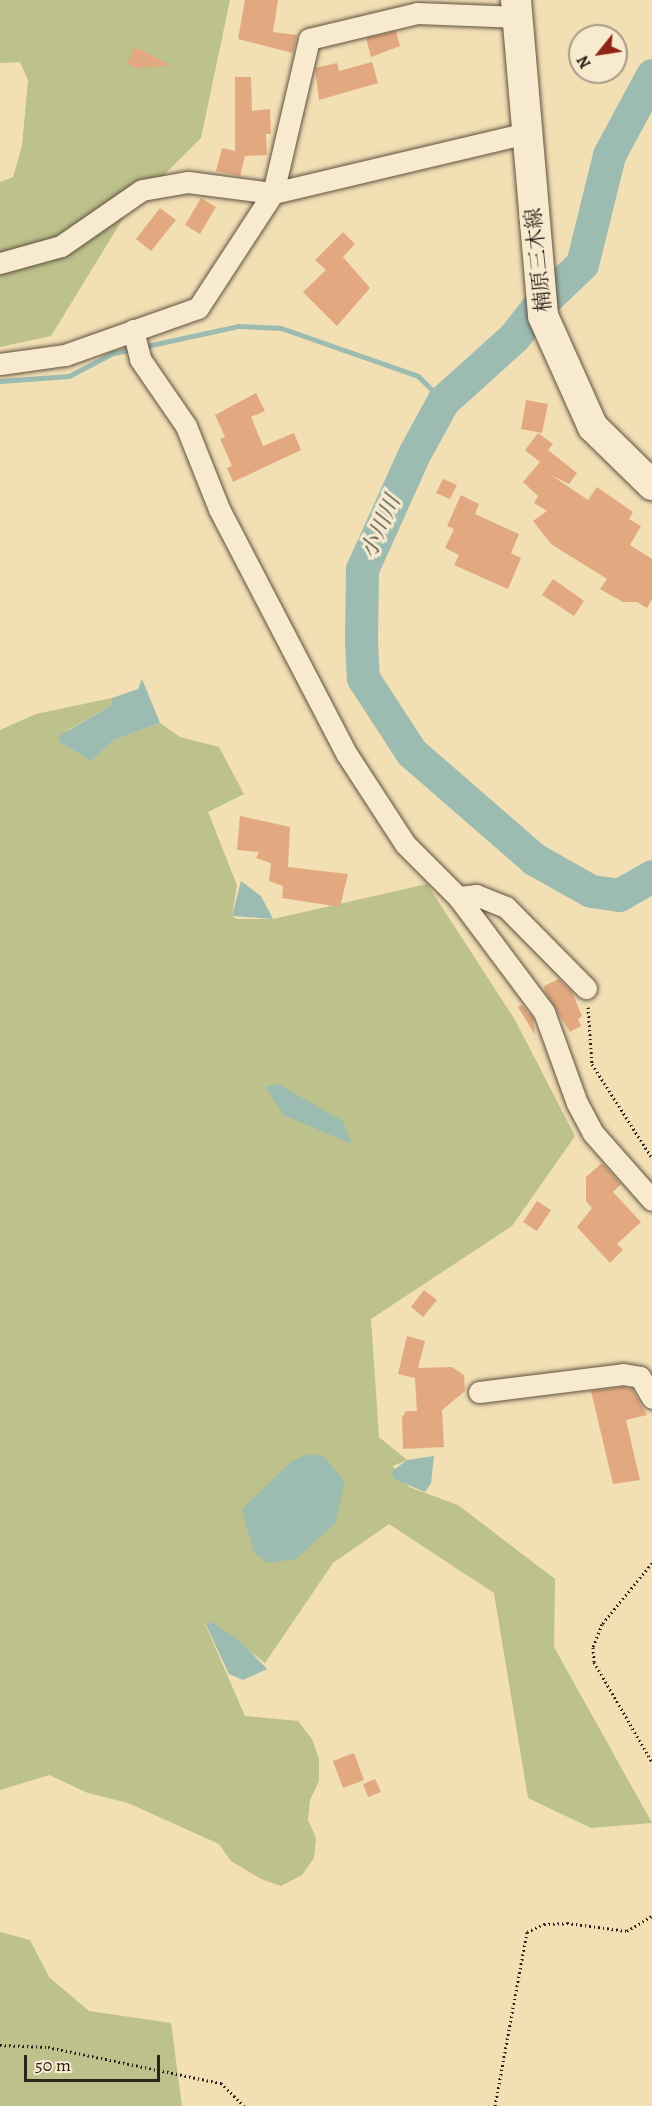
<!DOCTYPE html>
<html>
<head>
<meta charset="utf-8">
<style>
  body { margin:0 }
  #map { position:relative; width:652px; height:2106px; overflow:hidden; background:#f2dfb4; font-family:Alegreya,"Noto Serif JP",serif }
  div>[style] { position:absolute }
  .green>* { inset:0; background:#bdc18b }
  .water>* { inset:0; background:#9cbcb2 }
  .stream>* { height:5px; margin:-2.5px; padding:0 2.5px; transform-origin:2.5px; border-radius:2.5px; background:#9cbcb2 }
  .river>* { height:33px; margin:-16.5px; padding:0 16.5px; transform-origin:16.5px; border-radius:16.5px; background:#9cbcb2 }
  .building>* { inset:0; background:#e2a981 }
  .path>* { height:3px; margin-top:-1.5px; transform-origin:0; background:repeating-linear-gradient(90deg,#2e221c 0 1.5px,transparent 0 4.5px) }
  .roads { filter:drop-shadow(0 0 2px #5f5142) drop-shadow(0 0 2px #5f5142) }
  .minor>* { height:21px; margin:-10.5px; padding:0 10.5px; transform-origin:10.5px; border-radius:10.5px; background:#f7eace }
  .secondary>* { height:30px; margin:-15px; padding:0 15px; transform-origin:15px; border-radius:15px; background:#f7eace }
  span { translate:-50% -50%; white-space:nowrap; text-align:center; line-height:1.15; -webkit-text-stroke:6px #f7eace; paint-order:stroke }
  .street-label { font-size:21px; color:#2e221c }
  .water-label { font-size:22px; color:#4f5049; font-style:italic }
  .north { position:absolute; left:568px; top:24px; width:60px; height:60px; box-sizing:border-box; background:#f7eace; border:2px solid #a79a87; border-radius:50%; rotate:240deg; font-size:16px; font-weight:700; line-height:24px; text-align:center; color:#2e221c }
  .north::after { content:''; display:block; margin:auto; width:21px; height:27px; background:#8f2418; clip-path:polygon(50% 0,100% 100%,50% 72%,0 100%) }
  .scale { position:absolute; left:24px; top:2055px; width:136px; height:27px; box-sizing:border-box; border:3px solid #2e221c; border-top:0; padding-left:8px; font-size:18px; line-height:21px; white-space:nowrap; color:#2e221c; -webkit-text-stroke:4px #f7eace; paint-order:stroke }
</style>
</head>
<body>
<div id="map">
  <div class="green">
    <i style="clip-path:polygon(0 0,230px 0,201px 138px,127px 212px,51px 336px,0 347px,0 182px,13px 177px,22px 146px,28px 80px,20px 62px,0 63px)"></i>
    <i style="clip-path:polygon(112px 698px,110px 706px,68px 730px,59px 742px,91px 761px,114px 740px,160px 723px,180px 737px,219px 747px,244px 794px,208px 812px,237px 885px,232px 916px,237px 919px,273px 919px,427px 884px,515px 1020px,575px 1136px,512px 1226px,371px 1319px,379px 1437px,407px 1460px,393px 1466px,409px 1487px,458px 1505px,555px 1579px,554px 1647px,652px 1823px,591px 1828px,528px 1798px,494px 1593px,389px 1524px,333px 1563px,265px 1663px,214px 1623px,205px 1624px,245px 1716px,298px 1721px,312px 1739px,319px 1759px,319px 1781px,310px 1800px,308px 1820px,316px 1838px,314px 1858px,302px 1875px,281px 1886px,261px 1879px,231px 1861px,219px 1844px,128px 1803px,88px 1793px,49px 1775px,0 1790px,0 730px,36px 714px)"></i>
    <i style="clip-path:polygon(0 1932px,30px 1940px,49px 1977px,89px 2011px,171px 2023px,182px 2106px,0 2106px)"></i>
  </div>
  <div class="water">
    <i style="clip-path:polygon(142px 679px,160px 723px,114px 740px,91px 761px,59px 742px,59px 736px,110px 706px,112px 698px,138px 689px)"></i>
    <i style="clip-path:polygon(241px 881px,261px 896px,273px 919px,232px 916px)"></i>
    <i style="clip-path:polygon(278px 1084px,343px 1121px,352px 1144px,283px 1115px,266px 1087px)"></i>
    <i style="clip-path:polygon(309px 1454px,323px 1456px,345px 1482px,335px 1523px,296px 1559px,268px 1563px,254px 1553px,242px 1509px,292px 1461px)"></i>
    <i style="clip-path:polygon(434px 1456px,431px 1483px,425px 1492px,394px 1479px,391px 1472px,407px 1460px)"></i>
    <i style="clip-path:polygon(205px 1623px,214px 1623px,241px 1642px,267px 1669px,243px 1680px,229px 1674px)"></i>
  </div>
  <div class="stream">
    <i style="left:142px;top:347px;width:98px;rotate:-12.3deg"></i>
    <i style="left:238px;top:326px;width:43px;rotate:2.7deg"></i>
    <i style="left:281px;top:328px;width:145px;rotate:19.3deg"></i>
    <i style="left:418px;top:376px;width:35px;rotate:45deg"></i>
    <i style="left:0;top:381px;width:69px;rotate:-4.1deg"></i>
    <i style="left:69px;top:376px;width:50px;rotate:-27.6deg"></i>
    <i style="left:113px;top:353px;width:20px;rotate:-11deg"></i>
  </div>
  <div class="river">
    <i style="left:652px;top:75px;width:91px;rotate:118.3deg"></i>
    <i style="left:609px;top:155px;width:112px;rotate:103.9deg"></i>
    <i style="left:582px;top:264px;width:59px;rotate:136.4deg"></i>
    <i style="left:539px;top:305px;width:39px;rotate:128deg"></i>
    <i style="left:515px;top:336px;width:97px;rotate:137.9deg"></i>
    <i style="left:443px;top:401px;width:60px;rotate:118.7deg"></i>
    <i style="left:414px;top:454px;width:126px;rotate:114.3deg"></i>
    <i style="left:362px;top:569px;width:73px;rotate:90.8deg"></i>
    <i style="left:361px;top:642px;width:36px;rotate:87deg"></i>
    <i style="left:363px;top:678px;width:88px;rotate:57deg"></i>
    <i style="left:411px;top:752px;width:163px;rotate:41deg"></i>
    <i style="left:534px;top:859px;width:65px;rotate:29.3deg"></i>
    <i style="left:591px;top:891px;width:28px;rotate:8deg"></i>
    <i style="left:619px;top:895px;width:38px;rotate:-30deg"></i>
  </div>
  <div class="building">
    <i style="clip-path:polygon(245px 0,278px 0,273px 32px,297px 35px,293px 53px,238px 39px)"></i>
    <i style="clip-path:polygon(396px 31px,400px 46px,371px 57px,366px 38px)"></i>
    <i style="clip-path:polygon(135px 47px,172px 66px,136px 68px,127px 63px)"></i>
    <i style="clip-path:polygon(372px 62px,378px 83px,319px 100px,315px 68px,337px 63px,339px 71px)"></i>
    <i style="clip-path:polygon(235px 77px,251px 77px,252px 111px,270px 109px,271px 134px,266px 134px,267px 155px,245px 156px,240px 176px,216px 171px,222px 148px,235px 151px)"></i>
    <i style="clip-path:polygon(201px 198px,216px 207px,200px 234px,185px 225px)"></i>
    <i style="clip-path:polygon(160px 208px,176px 220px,151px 251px,136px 239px)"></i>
    <i style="clip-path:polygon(343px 232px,355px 244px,343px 257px,370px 288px,337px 326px,303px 292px,326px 270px,315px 260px)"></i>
    <i style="clip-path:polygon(256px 393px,265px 411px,251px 417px,263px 446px,294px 433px,301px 450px,233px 482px,227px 468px,232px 466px,220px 439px,225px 437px,215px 415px)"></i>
    <i style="clip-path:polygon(526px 400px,548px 404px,542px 433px,521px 429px)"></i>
    <i style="clip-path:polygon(538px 433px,553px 444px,548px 450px,577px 473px,569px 484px,551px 475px,588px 500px,597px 487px,633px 512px,629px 519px,641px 526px,630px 545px,652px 559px,652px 599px,647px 608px,637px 602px,623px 602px,600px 589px,607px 579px,551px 544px,533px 521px,547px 511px,534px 503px,538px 496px,523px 482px,540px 462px,525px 450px)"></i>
    <i style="clip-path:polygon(443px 479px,457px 485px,450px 499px,436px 493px)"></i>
    <i style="clip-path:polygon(461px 495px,479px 504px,475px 514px,519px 534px,511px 553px,521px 558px,508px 589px,454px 565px,459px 555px,445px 548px,454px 529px,447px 526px)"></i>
    <i style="clip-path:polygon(553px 579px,584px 601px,574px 616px,542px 595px)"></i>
    <i style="clip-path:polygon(240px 816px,290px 827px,288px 867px,348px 874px,340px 907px,282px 898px,283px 886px,269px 881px,271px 863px,256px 858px,259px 852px,237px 850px)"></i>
    <i style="clip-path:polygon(559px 979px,572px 992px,582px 1016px,578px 1019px,581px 1026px,570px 1032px,545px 992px,544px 986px)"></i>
    <i style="clip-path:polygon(522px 1005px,533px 1018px,535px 1035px,518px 1007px)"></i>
    <i style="clip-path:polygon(602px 1163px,621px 1184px,613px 1192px,641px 1222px,617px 1244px,623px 1250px,610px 1263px,577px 1227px,592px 1208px,586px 1201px,586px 1177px)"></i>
    <i style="clip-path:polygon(537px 1201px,551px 1210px,537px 1231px,523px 1222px)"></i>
    <i style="clip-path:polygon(424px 1290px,437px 1300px,423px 1317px,411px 1307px)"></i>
    <i style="clip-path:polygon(407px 1336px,425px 1341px,418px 1368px,452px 1367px,464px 1375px,465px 1391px,442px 1410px,444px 1447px,403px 1449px,402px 1418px,406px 1411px,417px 1411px,415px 1378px,398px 1374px)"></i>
    <i style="clip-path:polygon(623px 1387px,632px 1389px,647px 1415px,626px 1420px,640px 1480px,613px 1484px,591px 1391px)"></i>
    <i style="clip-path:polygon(354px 1753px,364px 1780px,343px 1788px,333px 1761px)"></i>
    <i style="clip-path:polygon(375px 1779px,381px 1792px,368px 1797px,363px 1784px)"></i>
  </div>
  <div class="path">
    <i style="left:588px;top:1007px;width:57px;rotate:86deg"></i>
    <i style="left:592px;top:1064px;width:112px;rotate:57.4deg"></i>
    <i style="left:652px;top:1563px;width:79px;rotate:129.3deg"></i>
    <i style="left:602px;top:1624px;width:25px;rotate:111deg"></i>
    <i style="left:593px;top:1647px;width:15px;rotate:86deg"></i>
    <i style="left:594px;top:1662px;width:116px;rotate:59.9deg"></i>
    <i style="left:0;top:2045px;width:48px;rotate:2.4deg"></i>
    <i style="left:48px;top:2047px;width:177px;rotate:11.8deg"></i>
    <i style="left:221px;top:2083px;width:33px;rotate:45deg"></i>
    <i style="left:495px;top:2106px;width:177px;rotate:-79.6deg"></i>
    <i style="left:527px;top:1932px;width:19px;rotate:-25deg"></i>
    <i style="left:544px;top:1924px;width:23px;rotate:-2deg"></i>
    <i style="left:567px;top:1923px;width:61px;rotate:7.6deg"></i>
    <i style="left:627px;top:1931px;width:29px;rotate:-31deg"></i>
  </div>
  <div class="roads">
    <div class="minor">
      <i style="left:0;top:263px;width:63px;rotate:-15.6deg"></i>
      <i style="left:61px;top:246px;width:98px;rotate:-34.7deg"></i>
      <i style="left:142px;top:190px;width:47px;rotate:-9.9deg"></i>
      <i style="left:188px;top:182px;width:86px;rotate:7.4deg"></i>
      <i style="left:273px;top:193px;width:260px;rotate:-13.3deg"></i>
      <i style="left:133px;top:330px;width:30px;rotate:76deg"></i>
      <i style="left:140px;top:359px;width:81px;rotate:55.5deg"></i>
      <i style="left:186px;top:426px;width:89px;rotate:68.3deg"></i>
      <i style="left:219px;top:509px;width:275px;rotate:62.5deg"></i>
      <i style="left:346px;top:753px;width:108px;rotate:57deg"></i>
      <i style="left:405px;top:844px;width:75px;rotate:45deg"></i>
      <i style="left:458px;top:897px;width:144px;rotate:53.2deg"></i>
      <i style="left:544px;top:1012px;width:97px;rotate:70.1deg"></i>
      <i style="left:577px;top:1103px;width:34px;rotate:62deg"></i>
      <i style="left:593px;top:1133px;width:89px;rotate:48.6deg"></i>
      <i style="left:0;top:364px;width:66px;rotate:-7.9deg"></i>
      <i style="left:65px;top:355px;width:141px;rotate:-19.5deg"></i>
      <i style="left:198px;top:308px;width:137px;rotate:-56.9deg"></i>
      <i style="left:273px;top:193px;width:158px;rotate:-76.8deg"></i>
      <i style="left:309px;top:39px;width:111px;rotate:-13.5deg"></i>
      <i style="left:417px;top:13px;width:102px;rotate:2.2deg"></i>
      <i style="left:458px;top:897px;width:18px;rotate:-6deg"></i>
      <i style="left:476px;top:895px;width:32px;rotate:22deg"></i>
      <i style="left:506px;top:907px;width:114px;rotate:45.4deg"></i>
      <i style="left:479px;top:1392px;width:145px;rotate:-7.1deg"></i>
      <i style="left:623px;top:1374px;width:17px;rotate:10deg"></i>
      <i style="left:640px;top:1377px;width:24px;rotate:60deg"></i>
    </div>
    <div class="secondary">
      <i style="left:516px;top:0;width:317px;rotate:85.1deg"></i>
      <i style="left:543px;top:316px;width:122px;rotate:65.8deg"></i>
      <i style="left:593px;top:427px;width:83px;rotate:44.5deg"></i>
    </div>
  </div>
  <div class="street-label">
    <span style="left:538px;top:260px;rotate:-96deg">楠原三木線</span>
  </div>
  <div class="water-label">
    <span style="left:381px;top:527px;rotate:-66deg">小川川</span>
  </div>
  <div class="north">N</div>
  <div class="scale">50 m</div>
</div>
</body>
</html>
